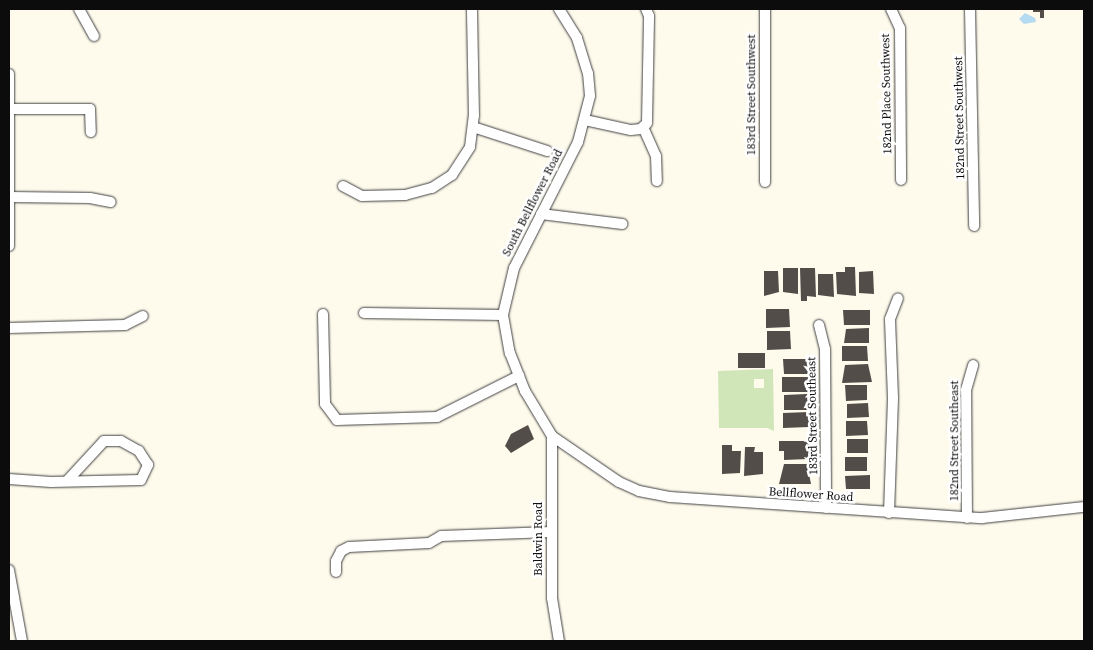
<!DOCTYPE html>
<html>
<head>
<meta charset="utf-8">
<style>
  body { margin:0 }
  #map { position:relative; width:1093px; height:650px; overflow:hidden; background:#fefaec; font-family:"Source Serif 4",serif }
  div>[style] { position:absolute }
  .green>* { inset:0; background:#d0e5b8 }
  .water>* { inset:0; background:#b4dbf1 }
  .building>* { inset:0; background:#534d49 }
  .roads { filter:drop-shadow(0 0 1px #3f3f3f) drop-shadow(0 0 1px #3f3f3f) }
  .minor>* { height:10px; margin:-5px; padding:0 5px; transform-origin:5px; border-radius:5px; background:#fff }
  span { translate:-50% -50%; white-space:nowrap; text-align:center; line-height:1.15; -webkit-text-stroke:5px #fff; paint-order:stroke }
  .street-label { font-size:12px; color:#0c0c0c }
  .frame { position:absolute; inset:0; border:10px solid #0c0c0c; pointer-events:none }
</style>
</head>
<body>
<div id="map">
  <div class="green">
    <i style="clip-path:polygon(evenodd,773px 369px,774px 431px,767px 428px,719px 428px,718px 371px,773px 369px,754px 379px,764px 379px,764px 388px,754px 388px,754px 379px)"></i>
  </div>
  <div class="water">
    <i style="clip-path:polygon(1025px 13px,1035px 18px,1036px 22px,1024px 24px,1019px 19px)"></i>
  </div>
  <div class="building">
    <i style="clip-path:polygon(1033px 9px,1044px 9px,1044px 18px,1040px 18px,1040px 12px,1033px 12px)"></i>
    <i style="clip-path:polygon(845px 267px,855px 267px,856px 296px,837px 294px,836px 272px,845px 272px)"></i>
    <i style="clip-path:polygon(783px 268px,798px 268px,798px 294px,783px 292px)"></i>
    <i style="clip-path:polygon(800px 268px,815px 268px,816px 297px,807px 296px,807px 301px,801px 301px)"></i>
    <i style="clip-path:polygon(764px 271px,778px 271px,779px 292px,764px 296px)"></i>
    <i style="clip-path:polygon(873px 271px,874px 294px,859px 293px,859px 272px)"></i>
    <i style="clip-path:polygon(818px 274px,833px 274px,834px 297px,818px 295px)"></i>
    <i style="clip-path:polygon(766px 309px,789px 309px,790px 327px,766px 328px)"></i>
    <i style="clip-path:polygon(843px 310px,870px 310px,870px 325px,844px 325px)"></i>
    <i style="clip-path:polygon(869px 328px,869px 343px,844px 343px,846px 329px)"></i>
    <i style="clip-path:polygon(767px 331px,790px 331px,791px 349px,767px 350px)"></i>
    <i style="clip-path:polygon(842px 346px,867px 346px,868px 361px,842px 361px)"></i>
    <i style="clip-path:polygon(738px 353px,765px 353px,765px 368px,738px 368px)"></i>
    <i style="clip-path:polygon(783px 359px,806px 359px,809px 374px,784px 374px)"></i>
    <i style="clip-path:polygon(868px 364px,872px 382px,842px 383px,845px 365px)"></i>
    <i style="clip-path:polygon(782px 377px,809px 377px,809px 392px,782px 392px)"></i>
    <i style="clip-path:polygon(845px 385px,867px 385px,867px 400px,846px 401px)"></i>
    <i style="clip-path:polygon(807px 394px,809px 410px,784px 410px,784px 395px)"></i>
    <i style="clip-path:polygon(868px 403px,869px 417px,847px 418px,847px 404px)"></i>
    <i style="clip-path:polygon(809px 412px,809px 427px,783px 428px,783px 413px)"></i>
    <i style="clip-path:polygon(846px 421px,867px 421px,868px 435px,846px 436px)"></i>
    <i style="clip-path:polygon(528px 425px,534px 439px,511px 453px,505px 446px,511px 434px)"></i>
    <i style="clip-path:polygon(847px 439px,868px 439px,868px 453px,847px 453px)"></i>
    <i style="clip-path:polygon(779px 441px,810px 441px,808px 459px,784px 460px,784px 451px,779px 451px)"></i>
    <i style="clip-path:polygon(722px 445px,732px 445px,732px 451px,741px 451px,740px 473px,722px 474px)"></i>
    <i style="clip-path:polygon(745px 447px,755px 447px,754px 452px,763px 452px,763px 474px,744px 476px)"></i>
    <i style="clip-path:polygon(845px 457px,867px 457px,867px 471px,845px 471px)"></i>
    <i style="clip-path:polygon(784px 464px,807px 464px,811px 484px,779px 484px)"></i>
    <i style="clip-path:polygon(870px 475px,870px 489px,846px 489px,845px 476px)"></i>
  </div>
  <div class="roads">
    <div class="minor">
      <i style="left:79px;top:9px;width:31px;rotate:61deg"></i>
      <i style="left:559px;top:9px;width:34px;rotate:58deg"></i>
      <i style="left:577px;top:38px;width:37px;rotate:73deg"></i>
      <i style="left:588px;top:73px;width:23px;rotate:85deg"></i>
      <i style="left:590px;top:96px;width:48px;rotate:104.6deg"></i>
      <i style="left:578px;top:142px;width:141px;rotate:116.9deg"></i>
      <i style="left:514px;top:268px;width:48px;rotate:103.2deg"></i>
      <i style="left:503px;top:315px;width:39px;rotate:80deg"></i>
      <i style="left:510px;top:353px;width:41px;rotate:68.5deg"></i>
      <i style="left:525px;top:391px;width:52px;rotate:59deg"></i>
      <i style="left:552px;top:436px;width:81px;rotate:34.5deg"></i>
      <i style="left:619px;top:482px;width:22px;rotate:24deg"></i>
      <i style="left:639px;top:491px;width:32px;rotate:11deg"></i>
      <i style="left:670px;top:497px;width:313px;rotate:3.9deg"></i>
      <i style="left:982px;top:518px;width:103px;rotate:-6.2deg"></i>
      <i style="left:765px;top:9px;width:173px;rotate:90deg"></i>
      <i style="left:891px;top:9px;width:21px;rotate:65deg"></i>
      <i style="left:900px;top:28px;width:152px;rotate:89.6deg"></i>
      <i style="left:970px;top:9px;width:217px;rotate:88.9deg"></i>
      <i style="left:9px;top:74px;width:172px;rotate:90deg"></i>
      <i style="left:9px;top:109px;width:81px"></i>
      <i style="left:90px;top:109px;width:23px;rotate:88deg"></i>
      <i style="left:585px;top:120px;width:47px;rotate:12.3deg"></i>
      <i style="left:631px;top:130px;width:10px;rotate:-6deg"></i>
      <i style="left:641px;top:129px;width:8px;rotate:-45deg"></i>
      <i style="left:647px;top:123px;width:107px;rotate:-88.9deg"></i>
      <i style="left:649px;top:16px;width:8px;rotate:-113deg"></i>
      <i style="left:473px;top:127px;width:78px;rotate:18deg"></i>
      <i style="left:643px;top:127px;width:32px;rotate:66deg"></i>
      <i style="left:656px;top:156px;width:25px;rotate:88deg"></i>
      <i style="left:343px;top:186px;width:21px;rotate:28deg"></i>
      <i style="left:362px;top:196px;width:43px;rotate:-1.3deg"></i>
      <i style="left:405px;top:195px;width:28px;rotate:-15deg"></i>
      <i style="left:432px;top:188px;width:24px;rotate:-33deg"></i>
      <i style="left:452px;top:175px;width:33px;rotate:-57deg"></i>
      <i style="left:470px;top:147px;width:31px;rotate:-83deg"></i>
      <i style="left:474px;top:116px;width:107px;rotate:-91.1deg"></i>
      <i style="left:9px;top:197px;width:81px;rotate:0.7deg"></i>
      <i style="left:90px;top:198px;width:21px;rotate:11deg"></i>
      <i style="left:541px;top:214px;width:82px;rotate:7deg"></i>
      <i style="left:364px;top:313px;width:139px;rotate:0.8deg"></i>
      <i style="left:323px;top:314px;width:90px;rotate:88.7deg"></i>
      <i style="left:325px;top:404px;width:20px;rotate:53deg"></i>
      <i style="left:337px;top:420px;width:100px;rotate:-1.7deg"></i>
      <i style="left:437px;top:417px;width:92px;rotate:-26.6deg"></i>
      <i style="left:819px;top:325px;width:25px;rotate:76deg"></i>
      <i style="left:825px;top:349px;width:159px;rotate:89.6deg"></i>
      <i style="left:9px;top:328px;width:116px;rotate:-1.5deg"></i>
      <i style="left:125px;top:325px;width:20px;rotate:-27deg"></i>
      <i style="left:552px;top:436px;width:162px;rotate:90deg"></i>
      <i style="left:552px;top:598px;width:44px;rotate:80.8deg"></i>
      <i style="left:9px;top:479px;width:42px;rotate:4.1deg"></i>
      <i style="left:51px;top:482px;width:90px;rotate:-1.3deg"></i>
      <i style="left:141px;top:480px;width:17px;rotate:-65deg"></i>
      <i style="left:148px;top:465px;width:17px;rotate:-123deg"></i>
      <i style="left:139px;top:451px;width:21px;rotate:-151deg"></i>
      <i style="left:121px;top:441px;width:17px;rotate:180deg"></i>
      <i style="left:104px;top:441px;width:53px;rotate:132.7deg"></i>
      <i style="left:889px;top:513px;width:115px;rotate:-88deg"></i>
      <i style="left:893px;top:398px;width:79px;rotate:-92.2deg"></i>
      <i style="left:890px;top:319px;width:22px;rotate:-69deg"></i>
      <i style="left:967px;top:518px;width:128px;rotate:-90.4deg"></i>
      <i style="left:966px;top:390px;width:26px;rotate:-74deg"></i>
      <i style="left:9px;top:570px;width:72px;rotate:79.6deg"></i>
      <i style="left:336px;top:572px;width:11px;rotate:-90deg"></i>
      <i style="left:336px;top:561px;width:11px;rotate:-63deg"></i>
      <i style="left:341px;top:551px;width:9px;rotate:-27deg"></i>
      <i style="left:349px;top:547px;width:80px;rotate:-2.9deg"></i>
      <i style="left:429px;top:543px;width:14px;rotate:-30deg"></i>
      <i style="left:441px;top:536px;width:110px;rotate:-2.1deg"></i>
    </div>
  </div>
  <div class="street-label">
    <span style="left:887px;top:94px;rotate:-91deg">182nd Place Southwest</span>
    <span style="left:752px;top:95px;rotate:-90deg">183rd Street Southwest</span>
    <span style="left:960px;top:118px;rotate:-91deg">182nd Street Southwest</span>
    <span style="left:533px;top:203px;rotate:-63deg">South Bellflower Road</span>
    <span style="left:813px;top:416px;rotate:-91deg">183rd Street Southeast</span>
    <span style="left:955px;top:441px;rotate:-90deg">182nd Street Southeast</span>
    <span style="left:811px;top:495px;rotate:4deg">Bellflower Road</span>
    <span style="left:539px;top:539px;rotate:-90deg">Baldwin Road</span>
  </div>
  <div class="frame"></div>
</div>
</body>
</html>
